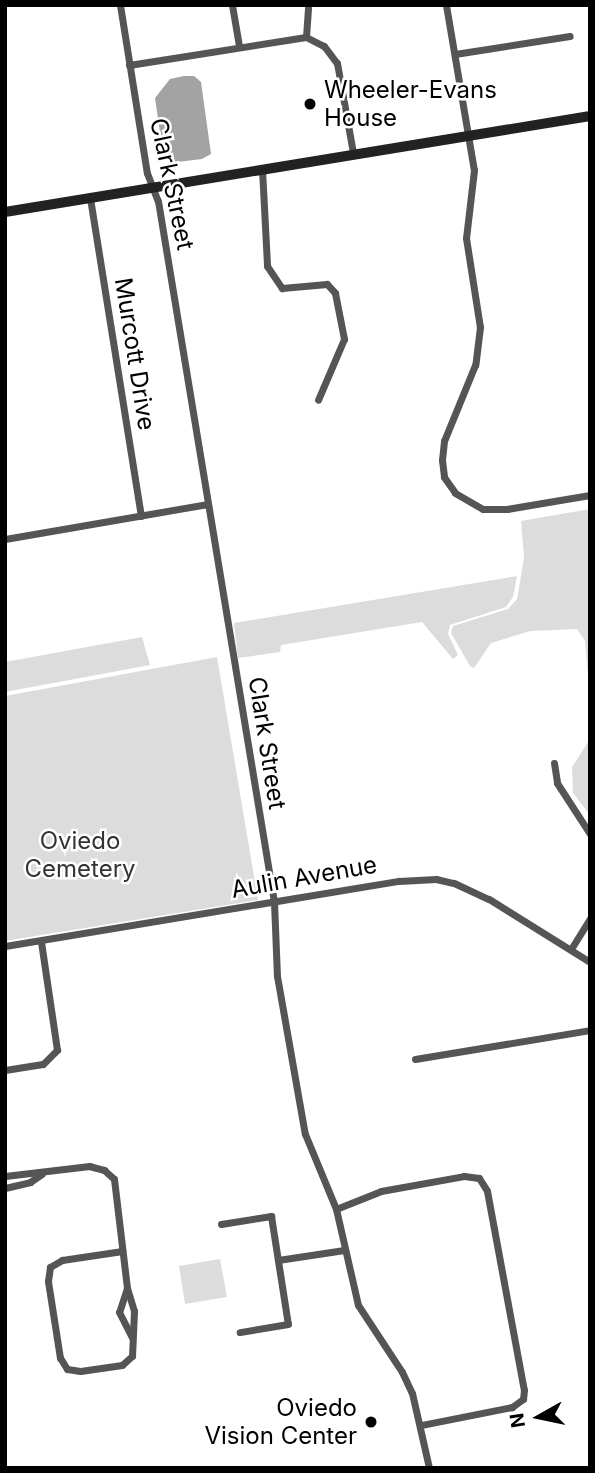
<!DOCTYPE html>
<html>
<head>
<meta charset="utf-8">
<style>
  body { margin:0 }
  #map { position:relative; width:595px; height:1473px; overflow:hidden; background:#fff; font-family:Inter,sans-serif }
  div>[style] { position:absolute }
  .green>* { inset:0; background:#dcdcdc }
  .water>* { inset:0; background:#a3a3a3 }
  .street>* { height:7px; margin:-3.5px; padding:0 3.5px; transform-origin:3.5px; border-radius:3.5px; background:#555 }
  .secondary>* { height:10px; margin:-5px; padding:0 5px; transform-origin:5px; border-radius:5px; background:#222 }
  .dots>* { width:19px; height:19px; translate:-50% -50%; box-sizing:border-box; border:4px solid #fff; border-radius:50% }
  span { translate:-50% -50%; white-space:nowrap; text-align:center; line-height:1.15; -webkit-text-stroke:5px #fff; paint-order:stroke }
  .poi-label { font-size:24px; color:#000 }
  .left { translate:0 -50%; text-align:left }
  .right { translate:-100% -50%; text-align:right }
  .street-label { font-size:24px; color:#000 }
  .park-label { font-size:24px; color:#333 }
  .frame { position:absolute; inset:0; border:7px solid #000; pointer-events:none }
  .north { position:absolute; left:504px; top:1382px; width:70px; height:70px; -webkit-text-stroke:5px #fff; paint-order:stroke; rotate:261deg; font-size:19px; font-weight:700; line-height:28px; text-align:center; color:#000 }
  .north::after { content:''; display:block; margin:auto; width:24px; height:32px; background:#000; clip-path:polygon(50% 0,100% 100%,50% 72%,0 100%) }
</style>
</head>
<body>
<div id="map">
  <div class="green">
    <i style="clip-path:polygon(590px 509px,590px 695px,585px 641px,577px 629px,530px 631px,491px 643px,474px 668px,470px 666px,451px 633px,453px 626px,508px 609px,517px 599px,524px 558px,521px 521px)"></i>
    <i style="clip-path:polygon(517px 576px,513px 597px,506px 607px,450px 625px,448px 634px,458px 655px,453px 659px,422px 622px,281px 645px,280px 652px,238px 658px,234px 623px)"></i>
    <i style="clip-path:polygon(142px 637px,150px 665px,5px 692px,5px 662px)"></i>
    <i style="clip-path:polygon(217px 657px,258px 900px,5px 941px,5px 696px)"></i>
    <i style="clip-path:polygon(590px 739px,590px 815px,573px 793px,572px 767px)"></i>
    <i style="clip-path:polygon(220px 1259px,227px 1297px,185px 1304px,179px 1266px)"></i>
  </div>
  <div class="water">
    <i style="clip-path:polygon(184px 76px,194px 76px,201px 82px,211px 154px,202px 159px,169px 163px,163px 153px,155px 98px,170px 79px)"></i>
  </div>
  <div class="street">
    <i style="left:120px;top:5px;width:170px;rotate:80.9deg"></i>
    <i style="left:147px;top:173px;width:30px;rotate:69deg"></i>
    <i style="left:158px;top:201px;width:711px;rotate:80.6deg"></i>
    <i style="left:274px;top:902px;width:74px;rotate:87.7deg"></i>
    <i style="left:277px;top:976px;width:160px;rotate:80deg"></i>
    <i style="left:305px;top:1134px;width:81px;rotate:67.5deg"></i>
    <i style="left:336px;top:1209px;width:98px;rotate:77.1deg"></i>
    <i style="left:358px;top:1305px;width:80px;rotate:56.7deg"></i>
    <i style="left:402px;top:1372px;width:23px;rotate:65deg"></i>
    <i style="left:412px;top:1393px;width:77px;rotate:77.2deg"></i>
    <i style="left:232px;top:5px;width:42px;rotate:80.3deg"></i>
    <i style="left:446px;top:5px;width:167px;rotate:80.4deg"></i>
    <i style="left:474px;top:170px;width:68px;rotate:96.7deg"></i>
    <i style="left:466px;top:238px;width:90px;rotate:81.1deg"></i>
    <i style="left:480px;top:327px;width:38px;rotate:97deg"></i>
    <i style="left:475px;top:365px;width:82px;rotate:112.2deg"></i>
    <i style="left:444px;top:441px;width:19px;rotate:96deg"></i>
    <i style="left:442px;top:460px;width:17px;rotate:83deg"></i>
    <i style="left:444px;top:477px;width:19px;rotate:55deg"></i>
    <i style="left:455px;top:493px;width:32px;rotate:30deg"></i>
    <i style="left:483px;top:509px;width:24px"></i>
    <i style="left:507px;top:509px;width:84px;rotate:-9.6deg"></i>
    <i style="left:306px;top:37px;width:32px;rotate:-86deg"></i>
    <i style="left:455px;top:54px;width:116px;rotate:-8.9deg"></i>
    <i style="left:129px;top:65px;width:179px;rotate:-9deg"></i>
    <i style="left:306px;top:37px;width:20px;rotate:27deg"></i>
    <i style="left:324px;top:46px;width:21px;rotate:53deg"></i>
    <i style="left:337px;top:63px;width:91px;rotate:79.9deg"></i>
    <i style="left:262px;top:169px;width:97px;rotate:87deg"></i>
    <i style="left:267px;top:266px;width:27px;rotate:56deg"></i>
    <i style="left:282px;top:288px;width:45px;rotate:-5.1deg"></i>
    <i style="left:327px;top:284px;width:12px;rotate:48deg"></i>
    <i style="left:335px;top:293px;width:47px;rotate:78.9deg"></i>
    <i style="left:344px;top:339px;width:66px;rotate:113.1deg"></i>
    <i style="left:90px;top:198px;width:322px;rotate:80.9deg"></i>
    <i style="left:5px;top:539px;width:206px;rotate:-9.8deg"></i>
    <i style="left:554px;top:763px;width:20px;rotate:81deg"></i>
    <i style="left:557px;top:783px;width:61px;rotate:57.1deg"></i>
    <i style="left:5px;top:946px;width:399px;rotate:-9.4deg"></i>
    <i style="left:399px;top:881px;width:37px;rotate:-3deg"></i>
    <i style="left:436px;top:879px;width:18px;rotate:13deg"></i>
    <i style="left:454px;top:883px;width:38px;rotate:25deg"></i>
    <i style="left:489px;top:899px;width:119px;rotate:32deg"></i>
    <i style="left:571px;top:949px;width:36px;rotate:-58deg"></i>
    <i style="left:415px;top:1059px;width:177px;rotate:-9.4deg"></i>
    <i style="left:5px;top:1070px;width:38px;rotate:-9deg"></i>
    <i style="left:43px;top:1064px;width:20px;rotate:-45deg"></i>
    <i style="left:57px;top:1050px;width:110px;rotate:-98.4deg"></i>
    <i style="left:5px;top:1176px;width:85px;rotate:-6.8deg"></i>
    <i style="left:89px;top:1166px;width:16px;rotate:15deg"></i>
    <i style="left:104px;top:1170px;width:13px;rotate:42deg"></i>
    <i style="left:114px;top:1179px;width:110px;rotate:83.2deg"></i>
    <i style="left:127px;top:1288px;width:24px;rotate:73deg"></i>
    <i style="left:134px;top:1311px;width:45px;rotate:92.5deg"></i>
    <i style="left:132px;top:1356px;width:13px;rotate:138deg"></i>
    <i style="left:122px;top:1365px;width:42px;rotate:171.9deg"></i>
    <i style="left:80px;top:1371px;width:13px;rotate:-171deg"></i>
    <i style="left:67px;top:1369px;width:13px;rotate:-122deg"></i>
    <i style="left:60px;top:1358px;width:78px;rotate:-98.9deg"></i>
    <i style="left:48px;top:1281px;width:14px;rotate:-82deg"></i>
    <i style="left:50px;top:1267px;width:14px;rotate:-30deg"></i>
    <i style="left:62px;top:1260px;width:61px;rotate:-8.5deg"></i>
    <i style="left:5px;top:1188px;width:26px;rotate:-13deg"></i>
    <i style="left:30px;top:1182px;width:14px;rotate:-34deg"></i>
    <i style="left:336px;top:1209px;width:48px;rotate:-21.8deg"></i>
    <i style="left:381px;top:1191px;width:84px;rotate:-10.2deg"></i>
    <i style="left:464px;top:1176px;width:15px;rotate:8deg"></i>
    <i style="left:479px;top:1178px;width:15px;rotate:58deg"></i>
    <i style="left:487px;top:1191px;width:202px;rotate:79.5deg"></i>
    <i style="left:524px;top:1390px;width:9px;rotate:96deg"></i>
    <i style="left:523px;top:1399px;width:14px;rotate:144deg"></i>
    <i style="left:512px;top:1407px;width:93px;rotate:168.8deg"></i>
    <i style="left:221px;top:1224px;width:51px;rotate:-9.1deg"></i>
    <i style="left:271px;top:1216px;width:109px;rotate:81.1deg"></i>
    <i style="left:288px;top:1324px;width:49px;rotate:170.5deg"></i>
    <i style="left:278px;top:1260px;width:67px;rotate:-8.6deg"></i>
    <i style="left:127px;top:1288px;width:25px;rotate:108deg"></i>
    <i style="left:119px;top:1312px;width:28px;rotate:63deg"></i>
  </div>
  <div class="secondary">
    <i style="left:5px;top:212px;width:593px;rotate:-9.32deg"></i>
  </div>
  <div class="dots">
    <i style="left:310px;top:104px;background:#000"></i>
    <i style="left:371px;top:1422px;background:#000"></i>
  </div>
  <div class="poi-label">
    <span class="left" style="left:324px;top:104px">Wheeler-Evans<br>House</span>
    <span class="right" style="left:357px;top:1422px">Oviedo<br>Vision Center</span>
  </div>
  <div class="street-label">
    <span style="left:172px;top:184px;rotate:78deg">Clark Street</span>
    <span style="left:135px;top:354px;rotate:81deg">Murcott Drive</span>
    <span style="left:267px;top:743px;rotate:81deg">Clark Street</span>
    <span style="left:304px;top:877px;rotate:-10deg">Aulin Avenue</span>
  </div>
  <div class="park-label">
    <span style="left:80px;top:855px">Oviedo<br>Cemetery</span>
  </div>
  <div class="frame"></div>
  <div class="north">N</div>
</div>
</body>
</html>
